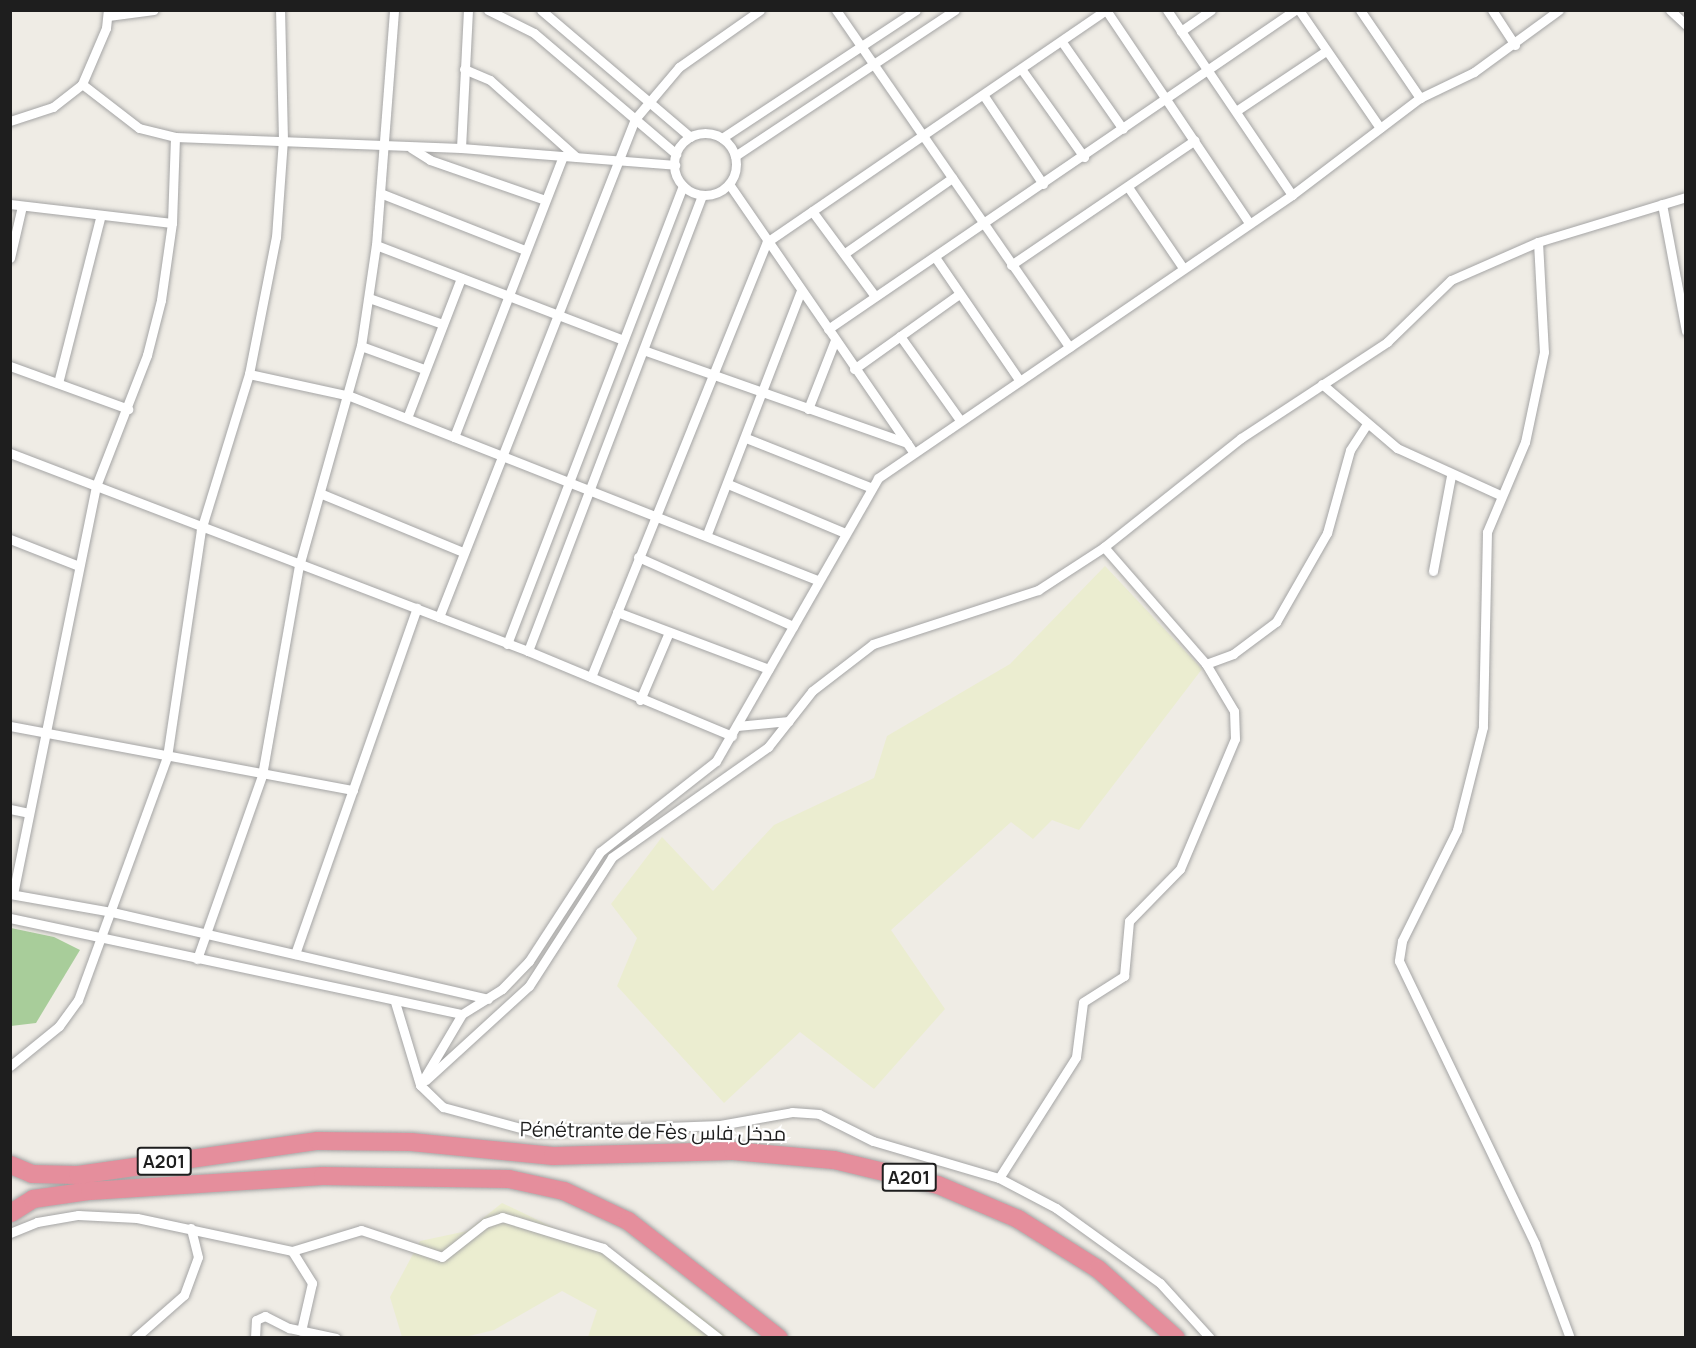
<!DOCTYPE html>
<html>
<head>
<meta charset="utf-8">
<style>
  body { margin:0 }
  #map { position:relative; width:1696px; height:1348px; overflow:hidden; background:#efece5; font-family:Manrope,Cairo,sans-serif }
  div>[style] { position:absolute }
  .farmland>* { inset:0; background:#ebedd0 }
  .forest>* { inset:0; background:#a8cd9a }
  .roads { filter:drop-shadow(0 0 2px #a5a5a5) drop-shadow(0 0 2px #a5a5a5) }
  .street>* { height:9px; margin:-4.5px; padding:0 4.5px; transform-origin:4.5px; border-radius:4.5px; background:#fff }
  .street>.ring { margin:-4.5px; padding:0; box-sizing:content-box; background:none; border:9px solid #fff; border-radius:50% }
  .highway>* { height:18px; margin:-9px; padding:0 9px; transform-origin:9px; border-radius:9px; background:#e58e9c }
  span { translate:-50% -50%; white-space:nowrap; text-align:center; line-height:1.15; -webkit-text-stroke:4.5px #fff; paint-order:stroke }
  .shield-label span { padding:2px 4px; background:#fff; border:2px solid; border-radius:4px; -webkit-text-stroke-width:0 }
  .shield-label { font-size:18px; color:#1e1e1e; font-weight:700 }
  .street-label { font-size:20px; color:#1e1e1e }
  .frame { position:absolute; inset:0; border:12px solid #1e1e1e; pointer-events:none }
</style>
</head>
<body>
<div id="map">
  <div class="farmland">
    <i style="clip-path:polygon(1105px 566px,1202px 669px,1079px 830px,1052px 820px,1033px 839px,1011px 822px,891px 930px,945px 1009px,874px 1089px,800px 1032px,724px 1103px,617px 986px,637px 938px,611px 904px,662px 837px,713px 891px,774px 825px,874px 778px,887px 736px,1010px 664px)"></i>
    <i style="clip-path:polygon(502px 1203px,644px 1271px,727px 1337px,588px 1337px,597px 1310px,562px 1291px,494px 1330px,465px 1337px,402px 1337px,390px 1297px,420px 1241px,467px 1231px)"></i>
  </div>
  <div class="forest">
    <i style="clip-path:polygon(11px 928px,54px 937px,80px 950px,36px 1023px,11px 1026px)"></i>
  </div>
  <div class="roads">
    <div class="street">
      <i style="left:488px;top:10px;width:51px;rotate:26.6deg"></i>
      <i style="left:534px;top:33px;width:187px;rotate:40.4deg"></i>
      <i style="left:541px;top:10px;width:196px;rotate:40.4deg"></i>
      <i style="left:836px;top:10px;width:410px;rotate:55.3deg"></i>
      <i style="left:1106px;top:10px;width:257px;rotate:56.1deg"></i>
      <i style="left:1167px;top:10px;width:25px;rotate:56deg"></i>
      <i style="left:1211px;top:10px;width:37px;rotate:145deg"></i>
      <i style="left:1181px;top:31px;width:198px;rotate:55.9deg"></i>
      <i style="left:1299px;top:10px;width:143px;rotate:55.5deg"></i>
      <i style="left:1360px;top:10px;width:107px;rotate:55.7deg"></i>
      <i style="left:1492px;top:10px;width:42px;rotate:56.7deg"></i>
      <i style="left:1670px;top:10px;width:22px;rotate:43deg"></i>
      <i style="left:108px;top:16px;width:46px;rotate:-7.4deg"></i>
      <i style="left:1062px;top:42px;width:106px;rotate:55deg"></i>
      <i style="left:464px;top:69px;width:28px;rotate:23deg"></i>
      <i style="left:490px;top:80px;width:115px;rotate:41.8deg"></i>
      <i style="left:1022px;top:70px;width:107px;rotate:54.5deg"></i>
      <i style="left:82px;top:84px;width:72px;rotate:37.7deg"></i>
      <i style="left:139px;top:128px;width:37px;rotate:14deg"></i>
      <i style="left:984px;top:96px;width:106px;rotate:56.2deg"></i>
      <i style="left:1236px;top:111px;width:108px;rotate:-33.7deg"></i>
      <i style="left:10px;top:121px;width:45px;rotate:-18deg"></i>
      <i style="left:53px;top:107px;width:37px;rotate:-38deg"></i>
      <i style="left:82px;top:84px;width:61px;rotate:-66.8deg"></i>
      <i style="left:106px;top:28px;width:18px;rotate:-84deg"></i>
      <i class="ring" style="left:674px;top:133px;width:53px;height:53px"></i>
      <i style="left:722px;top:138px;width:232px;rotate:-33.4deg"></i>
      <i style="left:411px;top:148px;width:22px;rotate:32deg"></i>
      <i style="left:430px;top:160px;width:122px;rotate:19.2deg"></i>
      <i style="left:461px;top:148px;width:138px;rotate:-87.1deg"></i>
      <i style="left:735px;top:156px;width:264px;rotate:-33.6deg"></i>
      <i style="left:729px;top:184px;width:325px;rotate:55.5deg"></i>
      <i style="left:1128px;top:187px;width:98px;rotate:55.8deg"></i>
      <i style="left:380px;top:193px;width:156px;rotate:21.5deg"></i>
      <i style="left:10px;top:204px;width:163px;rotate:6.7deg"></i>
      <i style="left:1662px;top:204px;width:129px;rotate:79.3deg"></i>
      <i style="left:812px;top:211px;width:106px;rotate:53.5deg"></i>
      <i style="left:1538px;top:242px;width:110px;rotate:86.9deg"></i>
      <i style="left:1544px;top:352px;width:92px;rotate:101.9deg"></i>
      <i style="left:1525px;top:442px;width:98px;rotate:112.9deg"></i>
      <i style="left:1487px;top:532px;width:195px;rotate:91.2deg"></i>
      <i style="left:1483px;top:727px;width:106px;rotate:104.2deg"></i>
      <i style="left:1457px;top:830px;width:124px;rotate:116.4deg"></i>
      <i style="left:1402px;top:941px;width:20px;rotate:99deg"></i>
      <i style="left:1399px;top:961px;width:314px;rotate:64.3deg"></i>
      <i style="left:1535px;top:1244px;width:100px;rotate:69.6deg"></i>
      <i style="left:376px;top:245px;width:265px;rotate:21deg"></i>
      <i style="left:845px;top:253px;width:131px;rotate:-35deg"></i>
      <i style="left:935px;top:257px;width:150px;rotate:55.6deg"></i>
      <i style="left:10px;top:258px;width:53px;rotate:-77deg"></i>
      <i style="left:1011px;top:265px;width:222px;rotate:-34.2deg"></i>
      <i style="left:369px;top:298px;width:78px;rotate:19.4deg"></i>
      <i style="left:828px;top:329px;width:566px;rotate:-34.34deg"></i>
      <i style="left:900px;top:336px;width:103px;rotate:54.5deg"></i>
      <i style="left:361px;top:346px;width:67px;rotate:20.1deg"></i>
      <i style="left:646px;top:351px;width:277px;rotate:19.4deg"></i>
      <i style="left:10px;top:366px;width:126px;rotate:20deg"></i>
      <i style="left:854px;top:369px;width:129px;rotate:-35.5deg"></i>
      <i style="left:249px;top:374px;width:103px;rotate:12.3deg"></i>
      <i style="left:350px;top:396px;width:502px;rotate:21.5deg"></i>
      <i style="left:58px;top:383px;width:170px;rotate:-75.7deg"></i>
      <i style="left:1322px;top:384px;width:99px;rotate:40.5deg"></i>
      <i style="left:1397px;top:448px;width:113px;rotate:24.5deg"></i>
      <i style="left:808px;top:409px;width:74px;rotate:-68.6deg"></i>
      <i style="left:407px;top:418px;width:150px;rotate:-68.9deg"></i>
      <i style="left:454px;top:437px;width:301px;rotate:-68.8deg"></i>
      <i style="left:746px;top:438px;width:133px;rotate:21.6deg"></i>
      <i style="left:10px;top:453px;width:555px;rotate:20.92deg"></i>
      <i style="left:528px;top:651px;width:221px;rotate:22.6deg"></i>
      <i style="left:728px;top:484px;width:125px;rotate:22.7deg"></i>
      <i style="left:322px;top:494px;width:152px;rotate:22.4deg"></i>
      <i style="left:707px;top:534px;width:261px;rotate:-68.9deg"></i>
      <i style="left:10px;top:539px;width:74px;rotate:21.4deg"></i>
      <i style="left:638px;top:557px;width:170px;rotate:24deg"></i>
      <i style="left:1433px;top:571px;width:97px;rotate:-79.3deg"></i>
      <i style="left:617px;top:612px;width:162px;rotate:20.6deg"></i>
      <i style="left:439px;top:617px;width:535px;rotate:-68.52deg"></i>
      <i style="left:635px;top:119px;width:68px;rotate:-49.8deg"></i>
      <i style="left:679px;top:67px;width:99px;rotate:-35.1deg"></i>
      <i style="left:507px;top:644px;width:491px;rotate:-69deg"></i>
      <i style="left:528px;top:651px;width:488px;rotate:-69.1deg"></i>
      <i style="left:1206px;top:664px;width:29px;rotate:-20deg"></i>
      <i style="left:1233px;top:654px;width:54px;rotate:-36.7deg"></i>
      <i style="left:1276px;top:622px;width:103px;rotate:-60.2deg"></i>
      <i style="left:1327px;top:533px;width:86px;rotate:-74.5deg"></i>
      <i style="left:1350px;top:450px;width:30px;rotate:-57deg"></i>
      <i style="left:591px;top:677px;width:469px;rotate:-68deg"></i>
      <i style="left:767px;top:242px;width:411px;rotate:-34.4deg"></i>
      <i style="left:640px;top:700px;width:74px;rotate:-66.9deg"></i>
      <i style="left:10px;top:726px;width:349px;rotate:10.6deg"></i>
      <i style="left:737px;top:726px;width:52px;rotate:-5.5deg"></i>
      <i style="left:10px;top:809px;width:19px;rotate:12deg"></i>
      <i style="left:10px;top:894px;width:104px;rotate:10deg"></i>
      <i style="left:112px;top:912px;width:386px;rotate:13deg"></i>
      <i style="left:13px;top:894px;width:416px;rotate:-78.5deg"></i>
      <i style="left:96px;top:486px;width:141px;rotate:-68.7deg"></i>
      <i style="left:147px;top:355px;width:57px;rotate:-75.7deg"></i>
      <i style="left:161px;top:300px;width:78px;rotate:-81.9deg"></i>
      <i style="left:172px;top:223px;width:86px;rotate:-88deg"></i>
      <i style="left:175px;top:137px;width:286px;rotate:2.2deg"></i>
      <i style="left:461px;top:148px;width:215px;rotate:4.5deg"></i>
      <i style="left:10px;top:918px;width:462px;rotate:12deg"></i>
      <i style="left:295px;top:954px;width:367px;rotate:-70.6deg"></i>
      <i style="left:197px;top:959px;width:195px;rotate:-70.5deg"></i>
      <i style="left:262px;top:775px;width:212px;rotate:-80deg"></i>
      <i style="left:299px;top:566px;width:229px;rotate:-74.3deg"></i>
      <i style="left:361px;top:346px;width:102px;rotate:-81.6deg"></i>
      <i style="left:376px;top:245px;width:236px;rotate:-85.6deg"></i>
      <i style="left:395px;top:1002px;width:87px;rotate:73.2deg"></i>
      <i style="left:420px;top:1085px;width:32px;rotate:44deg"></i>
      <i style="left:443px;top:1107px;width:95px;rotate:15.2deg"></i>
      <i style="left:535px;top:1132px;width:185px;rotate:-2.2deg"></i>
      <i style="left:720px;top:1125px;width:73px;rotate:-10.2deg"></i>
      <i style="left:792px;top:1112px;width:27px;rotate:4deg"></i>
      <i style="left:819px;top:1114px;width:60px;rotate:26.6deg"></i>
      <i style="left:873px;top:1141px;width:131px;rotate:16.4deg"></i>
      <i style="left:999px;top:1178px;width:64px;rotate:27.8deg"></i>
      <i style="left:1056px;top:1208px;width:128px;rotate:35.8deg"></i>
      <i style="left:1160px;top:1283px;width:74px;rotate:47.7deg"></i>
      <i style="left:10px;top:1066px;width:63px;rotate:-39.2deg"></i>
      <i style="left:59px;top:1026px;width:32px;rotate:-54deg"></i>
      <i style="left:78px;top:1000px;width:259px;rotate:-69.9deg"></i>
      <i style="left:167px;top:757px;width:230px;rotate:-81.5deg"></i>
      <i style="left:201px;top:530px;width:163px;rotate:-72.9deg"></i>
      <i style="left:249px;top:374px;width:140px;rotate:-78.9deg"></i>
      <i style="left:276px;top:237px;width:97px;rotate:-85.9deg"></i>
      <i style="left:283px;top:140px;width:130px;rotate:-91.3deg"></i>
      <i style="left:426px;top:1080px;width:139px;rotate:-42.4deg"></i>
      <i style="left:529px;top:986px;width:153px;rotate:-57.2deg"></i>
      <i style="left:612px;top:857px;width:191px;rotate:-35.2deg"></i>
      <i style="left:768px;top:747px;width:71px;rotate:-51.8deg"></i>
      <i style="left:812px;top:691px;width:77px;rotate:-37.6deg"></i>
      <i style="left:873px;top:644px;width:174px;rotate:-18.1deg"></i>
      <i style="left:1038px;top:590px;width:79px;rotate:-33.1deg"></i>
      <i style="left:1104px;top:547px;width:175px;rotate:-38.5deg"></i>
      <i style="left:1241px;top:438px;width:175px;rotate:-33.3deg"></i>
      <i style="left:1387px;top:342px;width:89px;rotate:-44.1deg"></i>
      <i style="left:1451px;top:280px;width:95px;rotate:-23.6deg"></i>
      <i style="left:1538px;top:242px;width:155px;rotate:-16.9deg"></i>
      <i style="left:420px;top:1085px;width:82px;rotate:-59.4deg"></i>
      <i style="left:462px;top:1014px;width:47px;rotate:-32deg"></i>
      <i style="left:502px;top:989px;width:39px;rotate:-46deg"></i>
      <i style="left:529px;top:961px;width:130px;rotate:-56.9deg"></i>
      <i style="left:600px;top:852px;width:147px;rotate:-38.1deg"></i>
      <i style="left:716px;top:761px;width:326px;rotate:-60.2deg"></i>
      <i style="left:878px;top:478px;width:501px;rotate:-34.36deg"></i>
      <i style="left:1292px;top:195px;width:161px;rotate:-37.2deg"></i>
      <i style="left:1420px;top:98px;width:60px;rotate:-25.7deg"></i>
      <i style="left:1474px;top:72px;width:105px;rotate:-36.1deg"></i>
      <i style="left:999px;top:1178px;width:143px;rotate:-57.5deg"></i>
      <i style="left:1076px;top:1057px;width:55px;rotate:-82.7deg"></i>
      <i style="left:1083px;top:1002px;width:49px;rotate:-32.4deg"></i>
      <i style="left:1124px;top:976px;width:55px;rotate:-84.8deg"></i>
      <i style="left:1129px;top:921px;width:73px;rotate:-45.6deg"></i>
      <i style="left:1180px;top:869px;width:141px;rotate:-67.1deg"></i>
      <i style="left:1235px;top:739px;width:28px;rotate:-92deg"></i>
      <i style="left:1234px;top:711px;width:55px;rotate:-120.8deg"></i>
      <i style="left:1206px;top:664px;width:155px;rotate:-131.1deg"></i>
      <i style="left:10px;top:1233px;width:29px;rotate:-22deg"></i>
      <i style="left:37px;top:1222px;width:42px;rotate:-9.7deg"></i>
      <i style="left:78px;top:1215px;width:59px;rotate:2.9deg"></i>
      <i style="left:137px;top:1218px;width:158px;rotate:12deg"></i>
      <i style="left:292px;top:1251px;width:72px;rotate:-16.9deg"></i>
      <i style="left:361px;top:1230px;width:85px;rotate:18.4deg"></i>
      <i style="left:442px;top:1257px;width:55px;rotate:-38.3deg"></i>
      <i style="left:485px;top:1223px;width:18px;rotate:-19deg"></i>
      <i style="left:502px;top:1217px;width:106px;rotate:17.1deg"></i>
      <i style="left:603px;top:1248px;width:146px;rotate:38deg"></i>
      <i style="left:292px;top:1251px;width:38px;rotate:58deg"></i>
      <i style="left:312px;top:1283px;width:49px;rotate:102.9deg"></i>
      <i style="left:135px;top:1338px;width:65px;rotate:-41.3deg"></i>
      <i style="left:184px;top:1295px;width:40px;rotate:-69.8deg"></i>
      <i style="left:198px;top:1257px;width:30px;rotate:-104deg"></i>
      <i style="left:255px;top:1338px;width:18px;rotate:-87deg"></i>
      <i style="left:256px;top:1320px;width:10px;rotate:-24deg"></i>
      <i style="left:265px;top:1316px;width:27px;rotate:27deg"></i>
      <i style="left:289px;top:1328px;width:48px;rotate:12deg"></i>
    </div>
    <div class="highway">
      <i style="left:11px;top:1165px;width:23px;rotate:23deg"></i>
      <i style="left:32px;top:1174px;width:46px;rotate:1.2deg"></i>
      <i style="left:78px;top:1175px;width:242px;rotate:-8.1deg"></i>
      <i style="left:318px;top:1141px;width:93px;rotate:0.6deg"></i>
      <i style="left:411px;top:1142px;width:143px;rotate:5.6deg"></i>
      <i style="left:553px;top:1156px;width:180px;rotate:-1.6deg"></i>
      <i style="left:733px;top:1151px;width:101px;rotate:5.1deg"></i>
      <i style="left:834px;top:1160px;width:107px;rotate:13.5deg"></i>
      <i style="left:938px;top:1185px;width:87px;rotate:23deg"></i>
      <i style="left:1018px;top:1219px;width:94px;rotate:32deg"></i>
      <i style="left:1098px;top:1269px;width:104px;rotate:41.5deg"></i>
      <i style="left:11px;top:1213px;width:26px;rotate:-32deg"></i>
      <i style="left:33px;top:1199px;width:58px;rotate:-8deg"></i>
      <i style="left:90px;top:1191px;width:233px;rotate:-3.7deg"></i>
      <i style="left:323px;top:1176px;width:186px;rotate:0.9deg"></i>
      <i style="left:509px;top:1179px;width:56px;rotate:12.3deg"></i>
      <i style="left:564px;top:1191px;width:71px;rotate:25.1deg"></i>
      <i style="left:628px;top:1221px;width:191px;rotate:37.8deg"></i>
    </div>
  </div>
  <div class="shield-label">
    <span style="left:164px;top:1161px">A201</span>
    <span style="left:909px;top:1177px">A201</span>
  </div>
  <div class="street-label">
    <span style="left:653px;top:1131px;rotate:1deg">Pénétrante de Fès مدخل فاس</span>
  </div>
  <div class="frame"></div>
</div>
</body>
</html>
